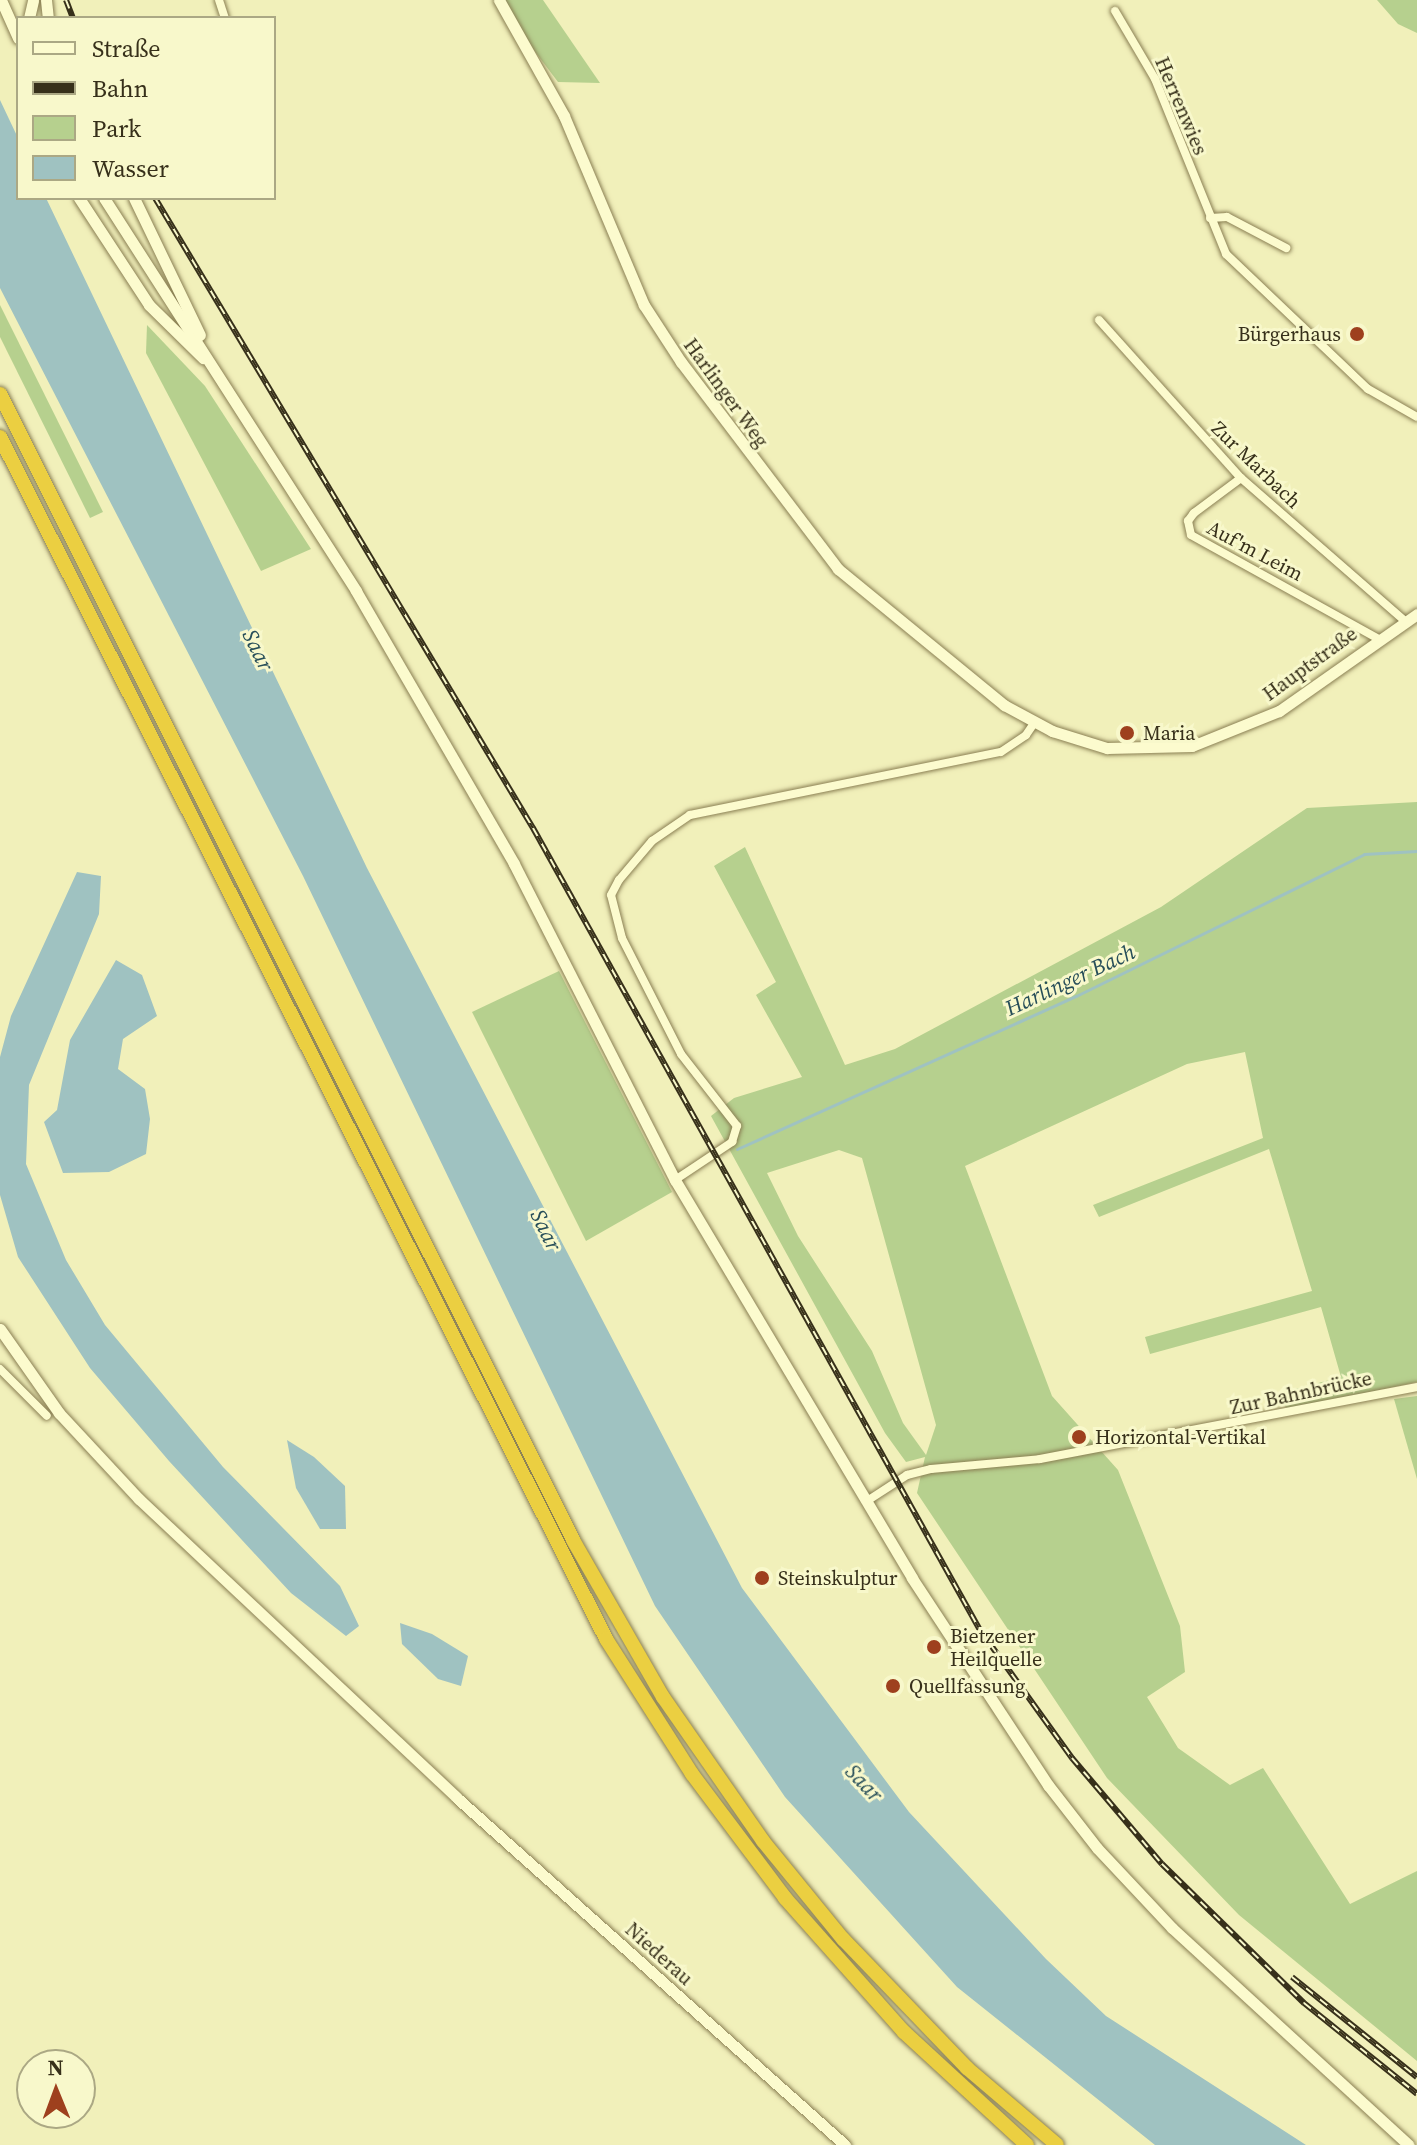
<!DOCTYPE html>
<html>
<head>
<meta charset="utf-8">
<style>
  body { margin:0 }
  #map { position:relative; width:1417px; height:2145px; overflow:hidden; background:#f1f0ba; font-family:"Source Serif 4",serif }
  div>[style] { position:absolute }
  .green>* { inset:0; background:#b6d08e }
  .water>* { inset:0; background:#9fc2c1 }
  .stream>* { height:3px; margin:-1.5px; padding:0 1.5px; transform-origin:1.5px; border-radius:1.5px; background:#9fc2c1 }
  .roads { filter:drop-shadow(0 0 2px #8a7f53) drop-shadow(0 0 2px #8a7f53) }
  .street>* { height:8px; margin:-4px; padding:0 4px; transform-origin:4px; border-radius:4px; background:#fcfbce }
  .secondary>* { height:11px; margin:-5.5px; padding:0 5.5px; transform-origin:5.5px; border-radius:5.5px; background:#fcfbce }
  .highway>* { height:14px; margin:-7px; padding:0 7px; transform-origin:7px; border-radius:7px; background:#ebcf41 }
  .rail>* { height:6px; margin-top:-3px; transform-origin:0; background:repeating-linear-gradient(90deg,#f8f8cb 0 9px,#37301a 0 18px); box-sizing:border-box; border-block:2px solid #37301a }
  .dots>* { width:22px; height:22px; translate:-50% -50%; box-sizing:border-box; border:4px solid #f8f8cb; border-radius:50% }
  span { translate:-50% -50%; white-space:nowrap; text-align:center; line-height:1.15; -webkit-text-stroke:6px #f8f8cb; paint-order:stroke }
  .street-label { font-size:20px; color:#37301a }
  .poi-label { font-size:20px; color:#37301a }
  .right { translate:-100% -50%; text-align:right }
  .left { translate:0 -50%; text-align:left }
  .water-label { font-size:22px; color:#274e59; font-style:italic }
  .legend { position:absolute; left:16px; top:16px; width:260px; height:184px; box-sizing:border-box; background:#f8f8cb; border:2px solid #aba884; margin:0; padding:10px 14px; list-style:none; font-size:24px; color:#37301a }
  .legend li { display:flex; align-items:center; gap:16px; height:40px }
  .legend b { width:40px; border:2px solid #aba884 }
  .north { position:absolute; left:16px; top:2049px; width:80px; height:80px; box-sizing:border-box; background:#f8f8cb; border:2px solid #aba884; border-radius:50%; rotate:359deg; font-size:22px; font-weight:700; line-height:32px; text-align:center; color:#37301a }
  .north::after { content:''; display:block; margin:auto; width:28px; height:36px; background:#9e401e; clip-path:polygon(50% 0,100% 100%,50% 72%,0 100%) }
</style>
</head>
<body>
<div id="map">
  <div class="green">
    <i style="clip-path:polygon(496px 0,543px 0,600px 83px,558px 82px)"></i>
    <i style="clip-path:polygon(1377px 0,1417px 0,1417px 33px,1398px 24px)"></i>
    <i style="clip-path:polygon(0 305px,103px 512px,90px 518px,0 337px)"></i>
    <i style="clip-path:polygon(147px 325px,205px 386px,311px 549px,261px 571px,146px 353px)"></i>
    <i style="clip-path:polygon(evenodd,1417px 802px,1417px 1382px,1287px 1410px,1280px 1393px,1341px 1377px,1321px 1307px,1150px 1354px,1145px 1337px,1312px 1291px,1269px 1149px,1099px 1217px,1093px 1205px,1263px 1138px,1245px 1052px,1187px 1064px,965px 1166px,1052px 1396px,1118px 1470px,1180px 1626px,1185px 1672px,1147px 1697px,1178px 1748px,1230px 1785px,1263px 1768px,1350px 1904px,1417px 1871px,1417px 2061px,1239px 1915px,1107px 1778px,917px 1493px,925px 1457px,906px 1462px,885px 1433px,711px 1116px,734px 1098px,802px 1077px,756px 995px,776px 982px,714px 866px,745px 847px,845px 1065px,895px 1049px,1161px 907px,1307px 808px,1417px 802px,839px 1150px,862px 1158px,936px 1425px,926px 1455px,903px 1423px,872px 1351px,798px 1236px,767px 1173px,839px 1150px)"></i>
    <i style="clip-path:polygon(559px 971px,672px 1192px,586px 1241px,472px 1012px)"></i>
    <i style="clip-path:polygon(1417px 1396px,1417px 1479px,1394px 1399px)"></i>
  </div>
  <div class="water">
    <i style="clip-path:polygon(0 100px,18px 138px,18px 198px,46px 198px,367px 868px,742px 1588px,909px 1812px,1046px 1959px,1106px 2016px,1306px 2145px,1155px 2145px,957px 1987px,785px 1797px,655px 1606px,303px 876px,0 288px)"></i>
    <i style="clip-path:polygon(77px 872px,101px 876px,99px 914px,29px 1085px,26px 1164px,66px 1260px,105px 1325px,223px 1467px,340px 1586px,359px 1626px,346px 1636px,291px 1593px,169px 1461px,90px 1368px,18px 1257px,0 1195px,0 1057px,11px 1016px)"></i>
    <i style="clip-path:polygon(116px 960px,142px 975px,157px 1016px,123px 1039px,118px 1069px,145px 1089px,150px 1119px,146px 1154px,109px 1172px,63px 1173px,44px 1122px,57px 1110px,70px 1040px)"></i>
    <i style="clip-path:polygon(287px 1440px,314px 1457px,345px 1486px,346px 1529px,320px 1529px,296px 1488px)"></i>
    <i style="clip-path:polygon(400px 1623px,432px 1634px,468px 1656px,461px 1686px,438px 1679px,402px 1644px)"></i>
  </div>
  <div class="stream">
    <i style="left:737px;top:1149px;width:372px;rotate:-24.3deg"></i>
    <i style="left:1076px;top:996px;width:321px;rotate:-26.2deg"></i>
    <i style="left:1364px;top:854px;width:53px;rotate:-3.2deg"></i>
  </div>
  <div class="roads">
    <div class="street">
      <i style="left:219px;top:0;width:19px;rotate:72deg"></i>
      <i style="left:1115px;top:11px;width:79px;rotate:59.5deg"></i>
      <i style="left:1155px;top:79px;width:189px;rotate:67.9deg"></i>
      <i style="left:1226px;top:254px;width:196px;rotate:43.6deg"></i>
      <i style="left:1368px;top:389px;width:56px;rotate:29.7deg"></i>
      <i style="left:1210px;top:218px;width:17px;rotate:-3deg"></i>
      <i style="left:1227px;top:217px;width:67px;rotate:27.7deg"></i>
      <i style="left:1099px;top:320px;width:212px;rotate:48.1deg"></i>
      <i style="left:1241px;top:478px;width:216px;rotate:41.1deg"></i>
      <i style="left:1241px;top:478px;width:59px;rotate:143.3deg"></i>
      <i style="left:1194px;top:513px;width:10px;rotate:127deg"></i>
      <i style="left:1188px;top:521px;width:14px;rotate:78deg"></i>
      <i style="left:1191px;top:535px;width:213px;rotate:29deg"></i>
      <i style="left:675px;top:1180px;width:69px;rotate:-33.7deg"></i>
      <i style="left:732px;top:1142px;width:17px;rotate:-73deg"></i>
      <i style="left:737px;top:1126px;width:91px;rotate:-127.9deg"></i>
      <i style="left:681px;top:1054px;width:130px;rotate:-117deg"></i>
      <i style="left:622px;top:938px;width:44px;rotate:-104.3deg"></i>
      <i style="left:611px;top:895px;width:17px;rotate:-62deg"></i>
      <i style="left:619px;top:880px;width:51px;rotate:-49.8deg"></i>
      <i style="left:652px;top:841px;width:46px;rotate:-34.4deg"></i>
      <i style="left:690px;top:815px;width:317px;rotate:-11.5deg"></i>
      <i style="left:1001px;top:752px;width:30px;rotate:-34deg"></i>
      <i style="left:1026px;top:735px;width:14px;rotate:-56deg"></i>
      <i style="left:0;top:1369px;width:66px;rotate:45deg"></i>
      <i style="left:867px;top:1501px;width:48px;rotate:-33deg"></i>
      <i style="left:907px;top:1475px;width:25px;rotate:-14deg"></i>
      <i style="left:931px;top:1469px;width:109px;rotate:-5.2deg"></i>
      <i style="left:1040px;top:1459px;width:384px;rotate:-10.8deg"></i>
    </div>
    <div class="secondary">
      <i style="left:1px;top:0;width:42px;rotate:65.9deg"></i>
      <i style="left:46px;top:0;width:18px;rotate:84deg"></i>
      <i style="left:499px;top:0;width:133px;rotate:60.7deg"></i>
      <i style="left:564px;top:116px;width:205px;rotate:67.1deg"></i>
      <i style="left:644px;top:305px;width:68px;rotate:57deg"></i>
      <i style="left:681px;top:362px;width:260px;rotate:52.8deg"></i>
      <i style="left:838px;top:569px;width:215px;rotate:39.3deg"></i>
      <i style="left:1004px;top:705px;width:55px;rotate:28.4deg"></i>
      <i style="left:1052px;top:731px;width:58px;rotate:17.2deg"></i>
      <i style="left:1107px;top:748px;width:85px;rotate:-1.3deg"></i>
      <i style="left:1192px;top:746px;width:94px;rotate:-21.9deg"></i>
      <i style="left:1279px;top:711px;width:169px;rotate:-35.1deg"></i>
      <i style="left:29px;top:18px;width:18px;rotate:-77deg"></i>
      <i style="left:79px;top:198px;width:128px;rotate:56.8deg"></i>
      <i style="left:149px;top:305px;width:76px;rotate:44.5deg"></i>
      <i style="left:104px;top:198px;width:467px;rotate:57.3deg"></i>
      <i style="left:356px;top:591px;width:315px;rotate:59.9deg"></i>
      <i style="left:514px;top:864px;width:355px;rotate:63deg"></i>
      <i style="left:675px;top:1180px;width:463px;rotate:59.2deg"></i>
      <i style="left:912px;top:1578px;width:248px;rotate:56.7deg"></i>
      <i style="left:1048px;top:1785px;width:80px;rotate:52.1deg"></i>
      <i style="left:1097px;top:1848px;width:110px;rotate:46.8deg"></i>
      <i style="left:1172px;top:1928px;width:321px;rotate:42.5deg"></i>
      <i style="left:134px;top:198px;width:152px;rotate:64.3deg"></i>
      <i style="left:0;top:1329px;width:103px;rotate:54.9deg"></i>
      <i style="left:59px;top:1413px;width:117px;rotate:47.1deg"></i>
      <i style="left:139px;top:1499px;width:436px;rotate:43.2deg"></i>
      <i style="left:457px;top:1798px;width:521px;rotate:41.81deg"></i>
    </div>
    <div class="highway">
      <i style="left:0;top:394px;width:1281px;rotate:63.43deg"></i>
      <i style="left:573px;top:1540px;width:181px;rotate:60.2deg"></i>
      <i style="left:663px;top:1697px;width:175px;rotate:55.2deg"></i>
      <i style="left:763px;top:1841px;width:127px;rotate:50.8deg"></i>
      <i style="left:843px;top:1939px;width:179px;rotate:46.1deg"></i>
      <i style="left:967px;top:2068px;width:118px;rotate:40.5deg"></i>
      <i style="left:0;top:437px;width:1346px;rotate:63.24deg"></i>
      <i style="left:606px;top:1639px;width:160px;rotate:57.5deg"></i>
      <i style="left:692px;top:1774px;width:155px;rotate:53.1deg"></i>
      <i style="left:785px;top:1898px;width:179px;rotate:48.4deg"></i>
      <i style="left:904px;top:2032px;width:167px;rotate:42.6deg"></i>
    </div>
  </div>
  <div class="rail">
    <i style="left:66px;top:0;width:19px;rotate:69deg"></i>
    <i style="left:155px;top:198px;width:735px;rotate:59.04deg"></i>
    <i style="left:533px;top:828px;width:918px;rotate:60.87deg"></i>
    <i style="left:980px;top:1630px;width:158px;rotate:54.3deg"></i>
    <i style="left:1072px;top:1758px;width:139px;rotate:49.7deg"></i>
    <i style="left:1162px;top:1864px;width:199px;rotate:44.4deg"></i>
    <i style="left:1304px;top:2003px;width:145px;rotate:38.8deg"></i>
    <i style="left:1292px;top:1977px;width:160px;rotate:38.7deg"></i>
  </div>
  <div class="dots">
    <i style="left:1357px;top:334px;background:#9e401e"></i>
    <i style="left:1127px;top:733px;background:#9e401e"></i>
    <i style="left:1079px;top:1437px;background:#9e401e"></i>
    <i style="left:762px;top:1578px;background:#9e401e"></i>
    <i style="left:934px;top:1647px;background:#9e401e"></i>
    <i style="left:893px;top:1686px;background:#9e401e"></i>
  </div>
  <div class="street-label">
    <span style="left:1181px;top:106px;rotate:67deg">Herrenwies</span>
    <span style="left:726px;top:393px;rotate:54deg">Harlinger Weg</span>
    <span style="left:1256px;top:465px;rotate:44deg">Zur Marbach</span>
    <span style="left:1255px;top:551px;rotate:28deg">Auf'm Leim</span>
    <span style="left:1310px;top:664px;rotate:-36deg">Hauptstraße</span>
    <span style="left:1301px;top:1393px;rotate:-12deg">Zur Bahnbrücke</span>
    <span style="left:659px;top:1954px;rotate:42deg">Niederau</span>
  </div>
  <div class="poi-label">
    <span class="right" style="left:1341px;top:334px">Bürgerhaus</span>
    <span class="left" style="left:1143px;top:733px">Maria</span>
    <span class="left" style="left:1095px;top:1437px">Horizontal-Vertikal</span>
    <span class="left" style="left:778px;top:1578px">Steinskulptur</span>
    <span class="left" style="left:950px;top:1648px">Bietzener<br>Heilquelle</span>
    <span class="left" style="left:909px;top:1686px">Quellfassung</span>
  </div>
  <div class="water-label">
    <span style="left:258px;top:650px;rotate:64deg">Saar</span>
    <span style="left:1070px;top:980px;rotate:-25deg">Harlinger Bach</span>
    <span style="left:546px;top:1230px;rotate:64deg">Saar</span>
    <span style="left:864px;top:1783px;rotate:46deg">Saar</span>
  </div>
  <ul class="legend">
  <li><b style="height:10px;background:#fcfbce"></b>Straße</li>
  <li><b style="height:10px;background:#37301a"></b>Bahn</li>
  <li><b style="height:22px;background:#b6d08e"></b>Park</li>
  <li><b style="height:22px;background:#9fc2c1"></b>Wasser</li>
  </ul>
  <div class="north">N</div>
</div>
</body>
</html>
